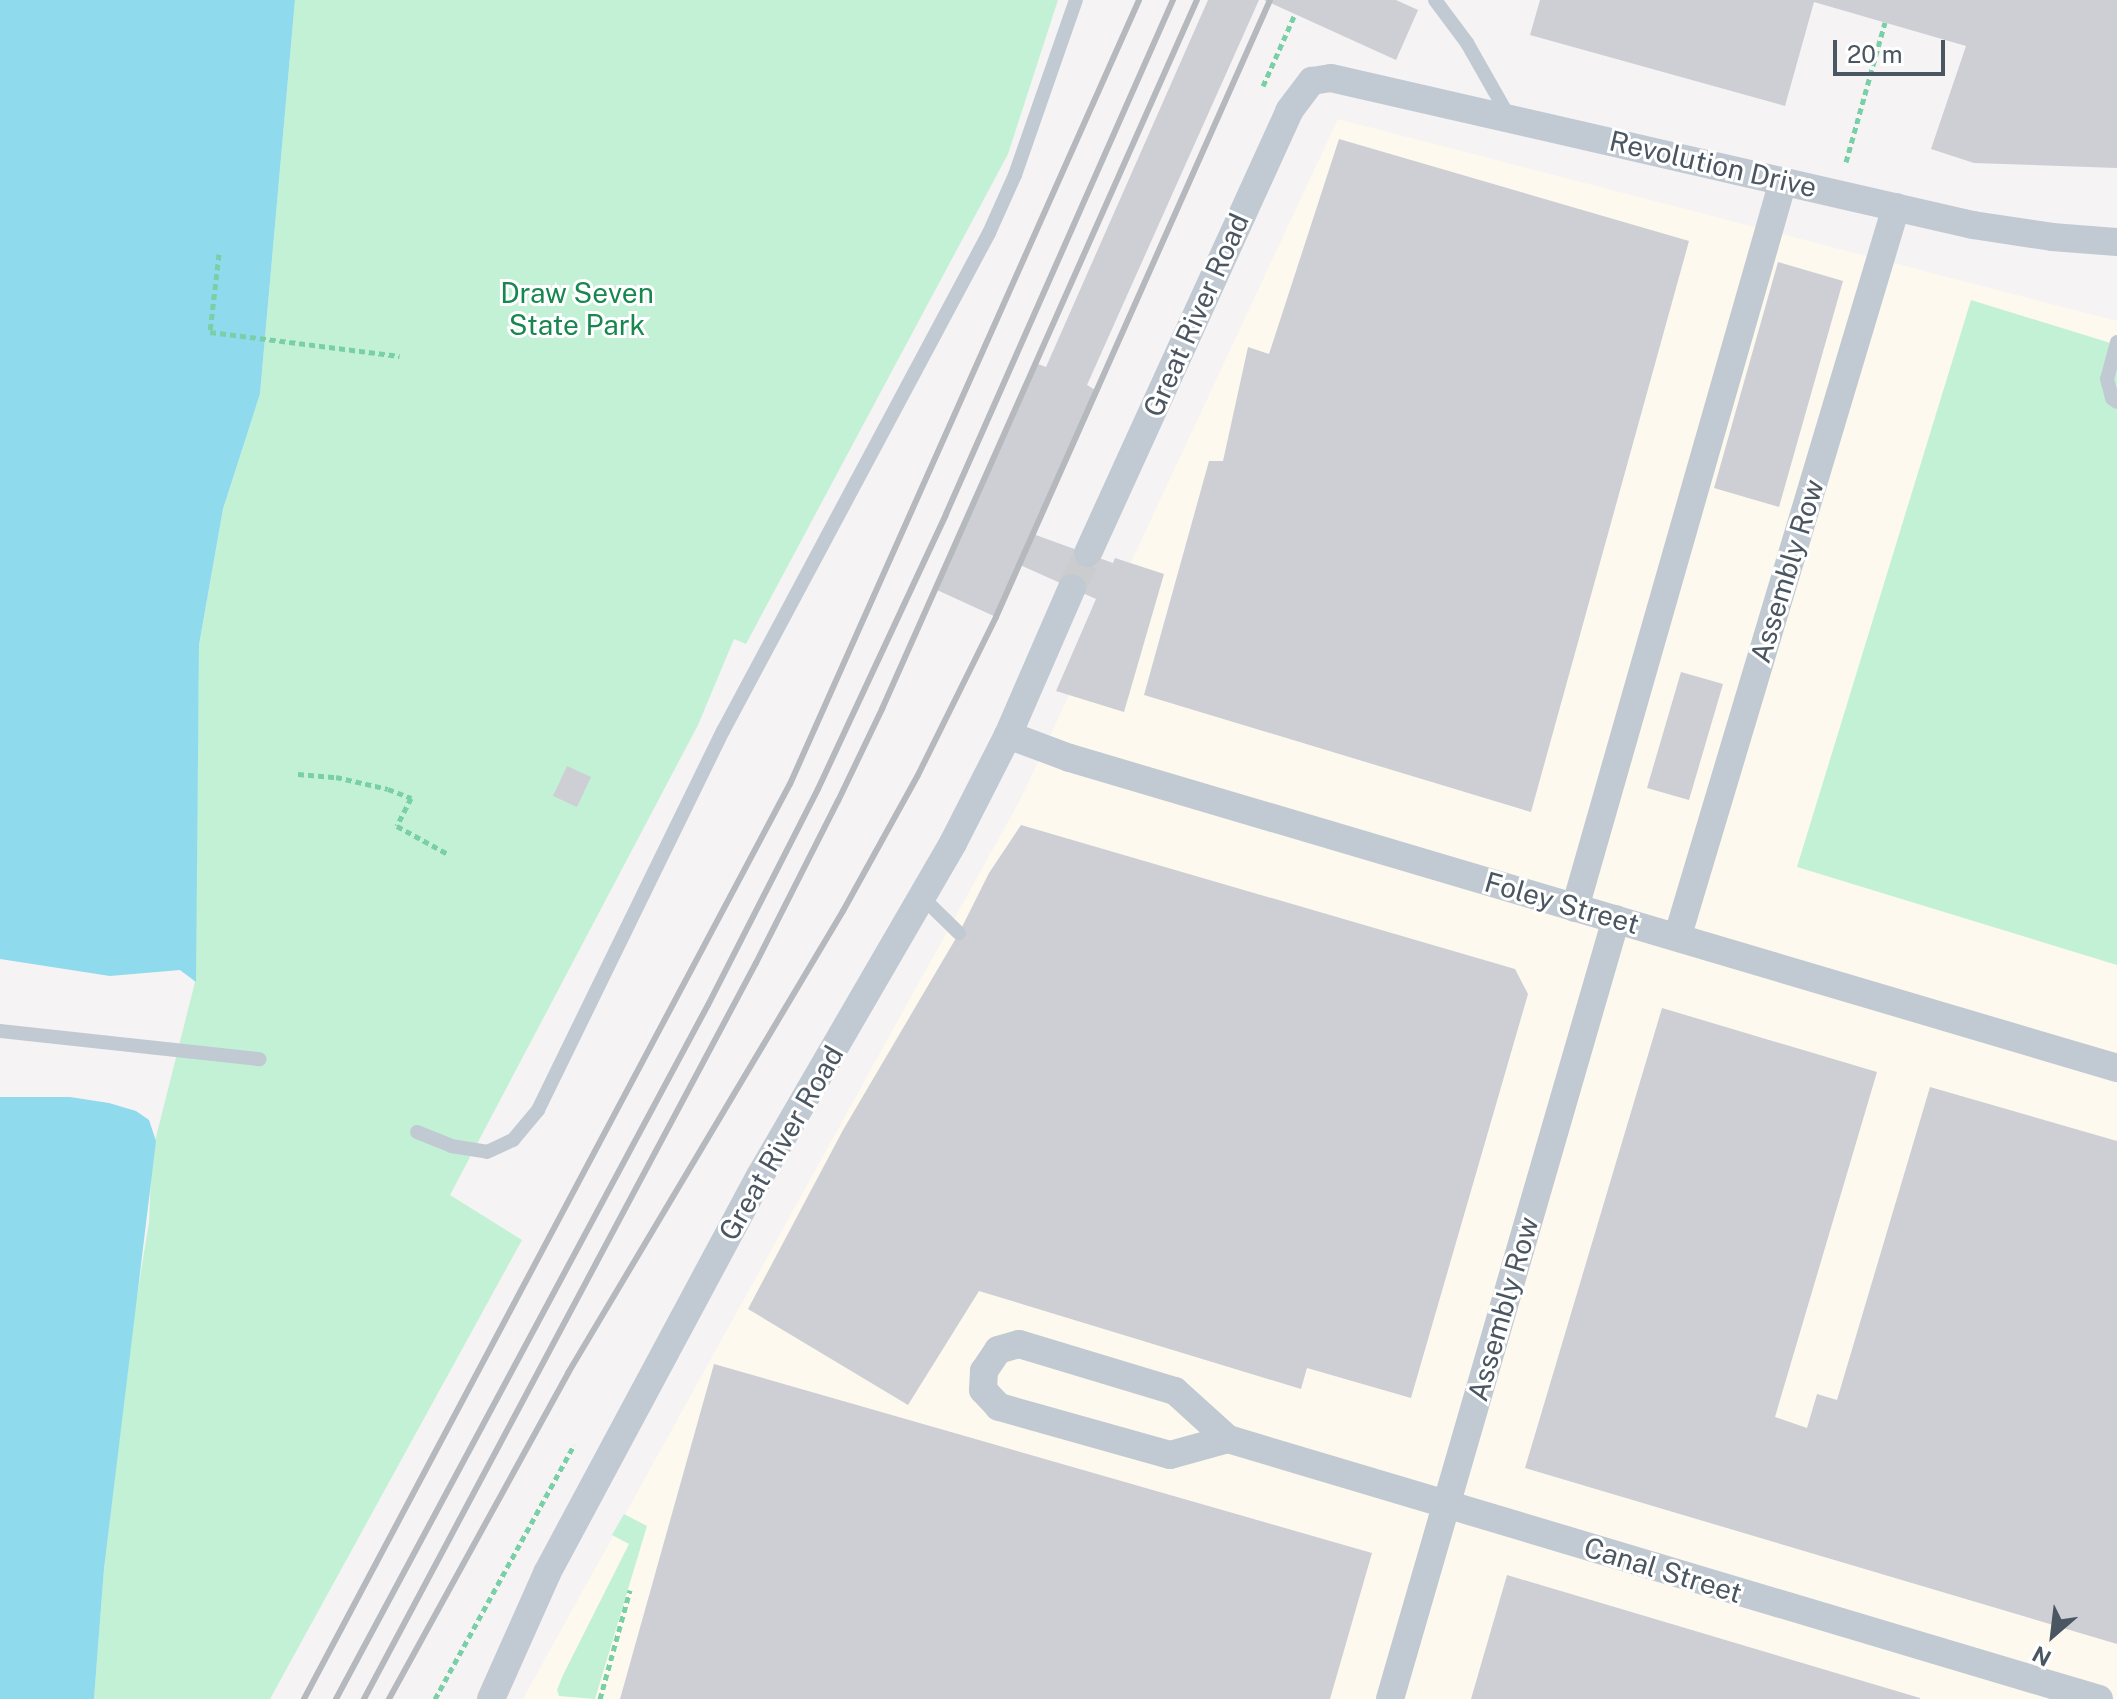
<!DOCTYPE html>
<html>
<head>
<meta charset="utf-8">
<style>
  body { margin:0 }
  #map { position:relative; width:2117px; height:1699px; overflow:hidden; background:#f5f3f3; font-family:"Public Sans",sans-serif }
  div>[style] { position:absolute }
  .commercial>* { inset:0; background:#fdf9ef }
  .green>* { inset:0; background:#c3f1d5 }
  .water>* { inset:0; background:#90daee }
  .building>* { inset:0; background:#cdcfd5 }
  .street-tunnel>* { height:28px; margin-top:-14px; transform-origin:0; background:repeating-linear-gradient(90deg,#caccce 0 28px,transparent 0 42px) }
  .path>* { height:5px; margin-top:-2.5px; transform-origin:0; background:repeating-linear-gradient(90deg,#7ad0a6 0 6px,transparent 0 10px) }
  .lane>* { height:14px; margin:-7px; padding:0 7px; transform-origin:7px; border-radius:7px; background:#c1cad2 }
  .street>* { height:28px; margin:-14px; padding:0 14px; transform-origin:14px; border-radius:14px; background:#c1cad2 }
  .rail>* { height:6px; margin:-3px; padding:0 3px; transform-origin:3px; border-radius:3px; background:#b5b8bd }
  span { translate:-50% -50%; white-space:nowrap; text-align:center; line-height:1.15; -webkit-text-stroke:6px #fff; paint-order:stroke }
  .street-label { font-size:28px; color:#4a5661 }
  .park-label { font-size:28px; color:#17864f }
  .north { position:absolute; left:2013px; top:1595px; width:80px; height:80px; -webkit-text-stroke:6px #fff; paint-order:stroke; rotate:208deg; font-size:22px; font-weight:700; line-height:32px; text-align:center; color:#4a5661 }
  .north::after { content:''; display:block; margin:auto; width:28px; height:36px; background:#4a5661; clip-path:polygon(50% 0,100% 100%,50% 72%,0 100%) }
  .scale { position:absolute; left:1833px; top:40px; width:112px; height:36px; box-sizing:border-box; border:4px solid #4a5661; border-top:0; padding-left:10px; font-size:24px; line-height:28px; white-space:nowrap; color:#4a5661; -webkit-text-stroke:6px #fff; paint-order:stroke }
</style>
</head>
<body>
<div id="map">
  <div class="commercial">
    <i style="clip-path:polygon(1338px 119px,2117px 321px,2117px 1699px,523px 1699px,1021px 798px)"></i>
  </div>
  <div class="green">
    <i style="clip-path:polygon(295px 0,1058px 0,1008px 154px,746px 644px,734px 639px,698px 725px,450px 1195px,522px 1240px,270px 1699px,94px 1699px,104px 1569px,134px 1314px,149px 1222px,152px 1153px,195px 982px,199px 645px,223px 509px,260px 394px)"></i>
    <i style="clip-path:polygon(1971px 300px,2117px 345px,2117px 965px,1797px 867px)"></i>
    <i style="clip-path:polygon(624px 1514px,647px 1526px,595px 1699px,559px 1696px,557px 1690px,563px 1675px,629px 1544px,612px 1535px)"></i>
  </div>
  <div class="water">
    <i style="clip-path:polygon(0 0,295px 0,260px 394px,223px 509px,199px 645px,196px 982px,180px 970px,110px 976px,0 959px)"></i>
    <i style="clip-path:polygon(0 1097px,70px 1097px,109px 1103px,136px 1111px,149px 1120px,156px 1141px,104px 1569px,94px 1699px,0 1699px)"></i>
  </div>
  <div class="building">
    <i style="clip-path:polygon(1208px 0,1259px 0,1087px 385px,1097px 391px,1033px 534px,1113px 563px,1115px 558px,1164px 574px,1124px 712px,1056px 691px,1096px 599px,1020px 565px,996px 617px,937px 590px,1038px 364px,1046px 367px)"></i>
    <i style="clip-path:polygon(1264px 0,1396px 0,1418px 10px,1396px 60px)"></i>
    <i style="clip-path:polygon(1540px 0,2117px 0,2117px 168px,1974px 163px,1931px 149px,1966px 46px,1814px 2px,1785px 106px,1530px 35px)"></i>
    <i style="clip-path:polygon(1339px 139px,1689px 241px,1531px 812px,1144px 695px,1209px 461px,1223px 461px,1248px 347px,1269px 354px)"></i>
    <i style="clip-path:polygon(1778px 262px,1843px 281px,1779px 507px,1714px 488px)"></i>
    <i style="clip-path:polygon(1681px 672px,1723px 684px,1689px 800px,1647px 788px)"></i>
    <i style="clip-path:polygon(567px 766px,591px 777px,577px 807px,553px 796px)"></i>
    <i style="clip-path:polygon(1021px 825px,1515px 969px,1528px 994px,1411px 1398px,1307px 1368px,1301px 1389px,979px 1291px,908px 1405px,748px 1309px,843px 1130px,959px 933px,989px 873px)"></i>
    <i style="clip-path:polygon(1662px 1008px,1877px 1072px,1775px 1417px,1807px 1428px,1817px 1394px,1837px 1400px,1930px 1087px,2117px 1141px,2117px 1644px,1525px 1468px)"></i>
    <i style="clip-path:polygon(714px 1364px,1372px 1553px,1330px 1699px,620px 1699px)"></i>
    <i style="clip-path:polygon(1507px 1575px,1920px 1698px,1920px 1699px,1471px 1699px)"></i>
  </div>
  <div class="street-tunnel">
    <i style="left:1072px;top:588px;width:38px;rotate:-65deg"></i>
  </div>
  <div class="path">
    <i style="left:1263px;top:86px;width:79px;rotate:-66deg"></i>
    <i style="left:1846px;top:162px;width:145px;rotate:-74.4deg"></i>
    <i style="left:219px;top:254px;width:79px;rotate:96.6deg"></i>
    <i style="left:210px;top:332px;width:191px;rotate:7.2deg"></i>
    <i style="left:298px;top:774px;width:38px;rotate:5deg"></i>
    <i style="left:336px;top:777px;width:53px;rotate:13deg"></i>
    <i style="left:388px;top:789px;width:25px;rotate:21deg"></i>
    <i style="left:411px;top:798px;width:31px;rotate:117deg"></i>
    <i style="left:397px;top:826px;width:58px;rotate:28.8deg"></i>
    <i style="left:435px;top:1699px;width:290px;rotate:-61.3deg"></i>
    <i style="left:600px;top:1699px;width:113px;rotate:-74.6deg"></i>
  </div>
  <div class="lane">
    <i style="left:1435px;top:0;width:54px;rotate:53.3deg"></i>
    <i style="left:1467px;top:43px;width:85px;rotate:60.4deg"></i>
    <i style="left:2117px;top:342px;width:38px;rotate:105deg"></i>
    <i style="left:2107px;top:379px;width:20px;rotate:75deg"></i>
    <i style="left:2112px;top:398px;width:6px;rotate:39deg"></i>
    <i style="left:924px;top:899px;width:49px;rotate:44.2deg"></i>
    <i style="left:0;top:1031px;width:261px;rotate:6.2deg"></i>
    <i style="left:417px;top:1132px;width:37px;rotate:22deg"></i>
    <i style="left:451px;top:1146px;width:36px;rotate:9deg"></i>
    <i style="left:487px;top:1152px;width:29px;rotate:-25deg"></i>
    <i style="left:513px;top:1140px;width:39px;rotate:-50deg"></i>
    <i style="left:538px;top:1110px;width:422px;rotate:-64deg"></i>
    <i style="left:723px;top:731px;width:565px;rotate:-61.89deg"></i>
    <i style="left:989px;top:233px;width:64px;rotate:-65.9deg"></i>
    <i style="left:1015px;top:175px;width:185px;rotate:-70.8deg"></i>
  </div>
  <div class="street">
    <i style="left:1088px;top:553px;width:486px;rotate:-65.5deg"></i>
    <i style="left:1289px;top:111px;width:38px;rotate:-53deg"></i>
    <i style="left:1312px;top:81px;width:19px;rotate:-9deg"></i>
    <i style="left:1331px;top:78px;width:659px;rotate:12.9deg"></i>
    <i style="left:1973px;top:225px;width:80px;rotate:8.6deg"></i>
    <i style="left:2052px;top:237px;width:65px;rotate:4.4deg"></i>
    <i style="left:1008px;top:735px;width:66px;rotate:20.4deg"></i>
    <i style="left:1070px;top:758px;width:1092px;rotate:16.49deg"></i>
    <i style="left:1575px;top:908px;width:756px;rotate:-74.03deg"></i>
    <i style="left:1678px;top:935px;width:760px;rotate:-73.33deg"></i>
    <i style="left:1228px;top:1439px;width:60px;rotate:164.6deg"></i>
    <i style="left:1170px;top:1455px;width:178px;rotate:-164.3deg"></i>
    <i style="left:999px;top:1407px;width:23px;rotate:-133deg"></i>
    <i style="left:983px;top:1390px;width:19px;rotate:-87deg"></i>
    <i style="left:984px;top:1371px;width:25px;rotate:-56deg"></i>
    <i style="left:998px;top:1350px;width:22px;rotate:-16deg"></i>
    <i style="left:1019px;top:1344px;width:163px;rotate:16.8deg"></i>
    <i style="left:1175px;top:1391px;width:72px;rotate:42.2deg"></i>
    <i style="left:1228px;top:1439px;width:909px;rotate:16.62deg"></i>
    <i style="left:491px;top:1699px;width:138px;rotate:-66deg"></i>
    <i style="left:547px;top:1573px;width:451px;rotate:-61.8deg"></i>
    <i style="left:760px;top:1176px;width:385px;rotate:-59.9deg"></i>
    <i style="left:953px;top:843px;width:121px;rotate:-63deg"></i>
    <i style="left:1008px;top:735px;width:160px;rotate:-66.5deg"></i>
    <i style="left:1390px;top:1699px;width:812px;rotate:-73.84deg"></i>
  </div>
  <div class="rail">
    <i style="left:304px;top:1699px;width:1036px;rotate:-62.03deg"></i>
    <i style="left:790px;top:784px;width:858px;rotate:-66deg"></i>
    <i style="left:336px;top:1699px;width:787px;rotate:-61.81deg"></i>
    <i style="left:708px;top:1005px;width:242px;rotate:-63deg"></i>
    <i style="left:818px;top:789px;width:303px;rotate:-65deg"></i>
    <i style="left:946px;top:514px;width:562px;rotate:-66.17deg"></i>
    <i style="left:364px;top:1699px;width:834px;rotate:-61.96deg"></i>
    <i style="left:756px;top:963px;width:182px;rotate:-63.2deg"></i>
    <i style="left:838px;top:801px;width:102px;rotate:-64.4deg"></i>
    <i style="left:882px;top:709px;width:776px;rotate:-66.05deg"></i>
    <i style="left:389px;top:1699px;width:372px;rotate:-61.2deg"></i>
    <i style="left:568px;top:1373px;width:538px;rotate:-59.24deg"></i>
    <i style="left:843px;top:911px;width:155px;rotate:-61.1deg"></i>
    <i style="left:918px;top:775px;width:176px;rotate:-63.7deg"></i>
    <i style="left:996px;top:617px;width:675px;rotate:-66.05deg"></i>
  </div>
  <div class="street-label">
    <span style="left:1713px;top:164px;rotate:13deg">Revolution Drive</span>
    <span style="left:1196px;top:315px;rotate:-66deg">Great River Road</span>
    <span style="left:1787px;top:571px;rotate:-73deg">Assembly Row</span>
    <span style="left:1562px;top:903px;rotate:16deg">Foley Street</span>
    <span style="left:781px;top:1143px;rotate:-60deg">Great River Road</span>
    <span style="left:1503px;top:1309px;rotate:-74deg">Assembly Row</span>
    <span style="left:1663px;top:1570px;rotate:17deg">Canal Street</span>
  </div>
  <div class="park-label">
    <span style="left:577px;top:309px">Draw Seven<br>State Park</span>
  </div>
  <div class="north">N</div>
  <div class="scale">20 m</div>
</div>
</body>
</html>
